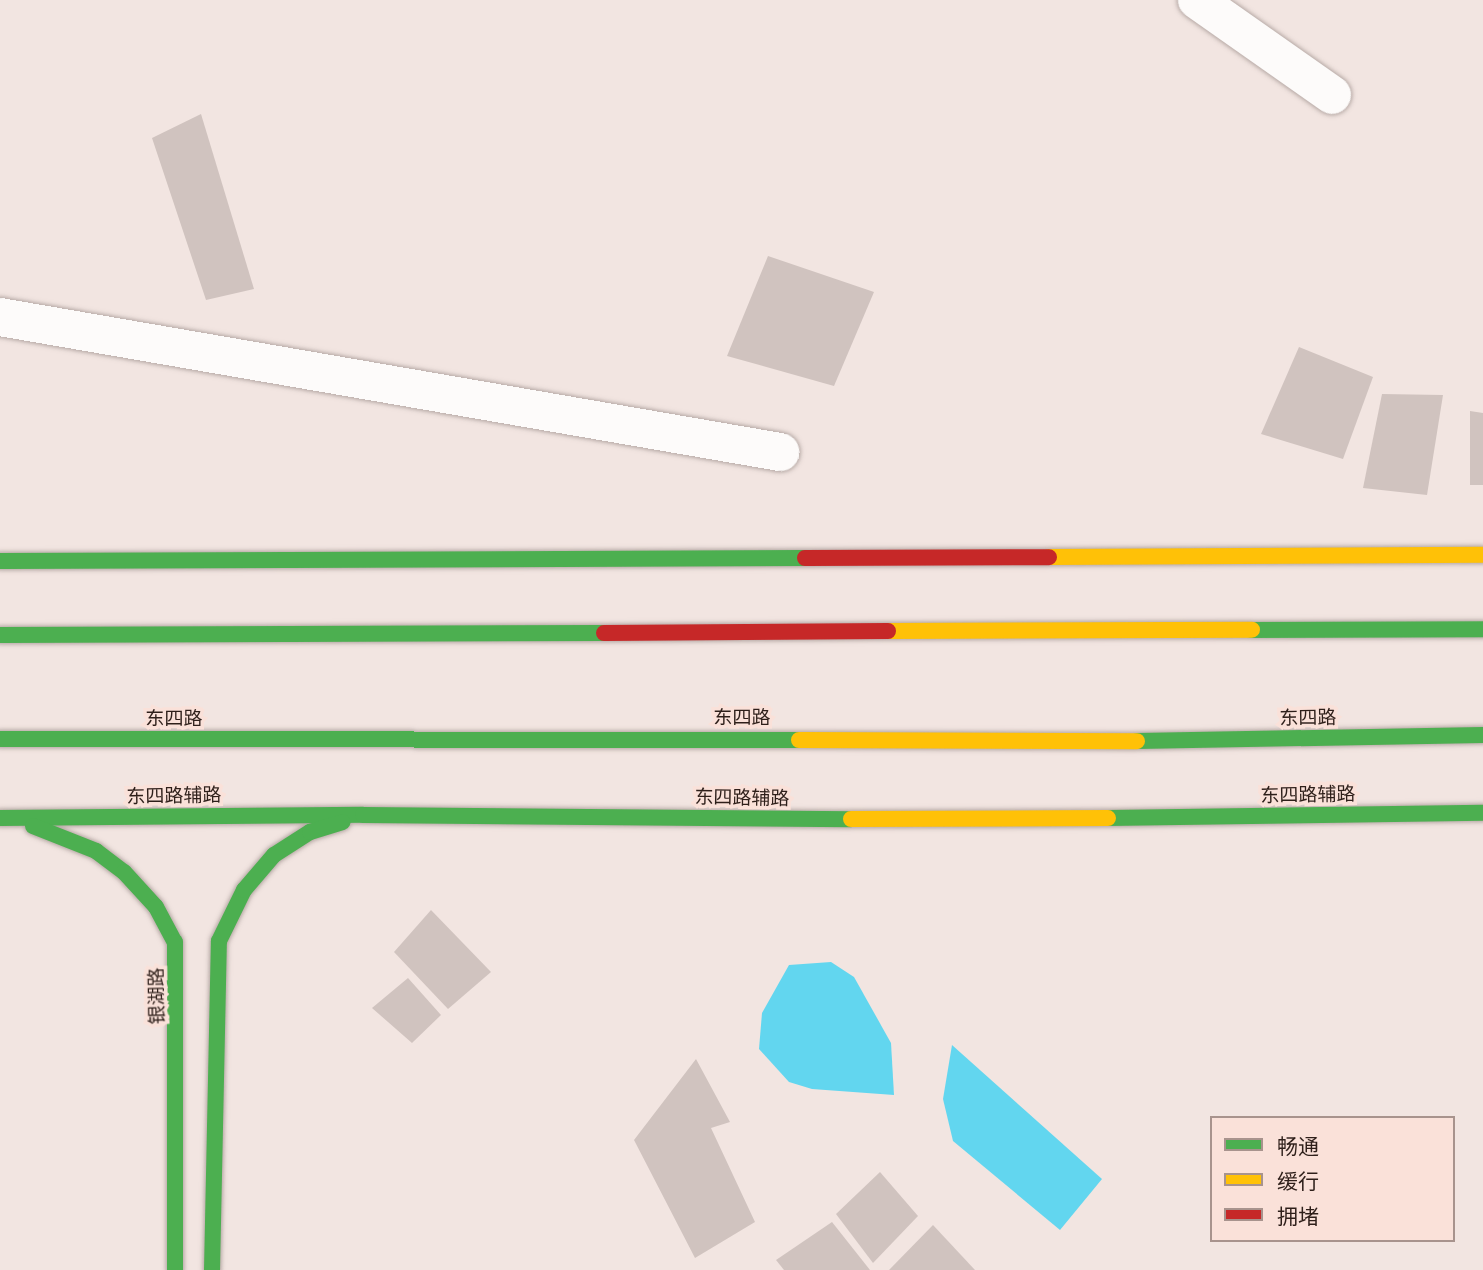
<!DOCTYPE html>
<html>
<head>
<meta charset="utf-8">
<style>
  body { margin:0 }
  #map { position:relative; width:1483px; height:1270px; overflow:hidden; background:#f2e5e1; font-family:Lato,"Noto Sans SC",sans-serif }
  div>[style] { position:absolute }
  .water>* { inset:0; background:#62d6ef }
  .building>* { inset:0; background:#d0c3bf }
  .roads { filter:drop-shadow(0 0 2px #b7aaa6) drop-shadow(0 0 2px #b7aaa6) }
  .street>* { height:38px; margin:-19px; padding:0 19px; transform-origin:19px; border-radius:19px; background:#fdfbfa }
  .fast>* { height:16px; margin:-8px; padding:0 8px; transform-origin:8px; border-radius:8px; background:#4caf50 }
  .slow>* { height:16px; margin:-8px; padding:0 8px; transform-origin:8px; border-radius:8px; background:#ffc107 }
  .jam>* { height:16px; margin:-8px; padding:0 8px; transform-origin:8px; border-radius:8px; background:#c62828 }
  span { translate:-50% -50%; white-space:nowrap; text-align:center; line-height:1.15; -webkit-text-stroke:7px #fae1d9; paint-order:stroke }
  .street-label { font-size:19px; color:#2e1f1a }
  .legend { position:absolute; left:1210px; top:1116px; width:245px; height:126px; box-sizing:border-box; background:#fae1d9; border:2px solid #a8938d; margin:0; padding:9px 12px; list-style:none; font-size:21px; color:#2e1f1a }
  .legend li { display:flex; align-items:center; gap:14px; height:35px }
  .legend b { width:35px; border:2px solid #a8938d }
</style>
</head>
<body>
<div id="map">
  <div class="water">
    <i style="clip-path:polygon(831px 962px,854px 977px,891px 1043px,894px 1095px,812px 1089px,789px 1082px,759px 1049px,762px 1013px,789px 965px)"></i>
    <i style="clip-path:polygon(952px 1045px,1102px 1179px,1060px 1230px,953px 1141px,943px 1099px)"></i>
  </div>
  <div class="building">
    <i style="clip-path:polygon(201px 114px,254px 289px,206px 300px,152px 138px)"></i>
    <i style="clip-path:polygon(768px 256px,874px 292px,834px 386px,727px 356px)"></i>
    <i style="clip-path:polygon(1299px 347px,1373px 377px,1343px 459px,1261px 434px)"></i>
    <i style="clip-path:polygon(1382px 394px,1443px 395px,1427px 495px,1363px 488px)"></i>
    <i style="clip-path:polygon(1470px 411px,1483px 413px,1483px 485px,1470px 485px)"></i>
    <i style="clip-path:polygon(431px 910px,491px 972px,448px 1009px,394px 952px)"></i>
    <i style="clip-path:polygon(408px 978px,441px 1015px,412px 1043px,372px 1008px)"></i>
    <i style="clip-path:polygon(696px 1059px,730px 1122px,711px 1128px,755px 1222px,695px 1258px,634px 1140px)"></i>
    <i style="clip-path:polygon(880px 1172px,918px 1216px,873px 1263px,836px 1214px)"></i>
    <i style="clip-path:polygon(832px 1222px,870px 1270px,784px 1270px,776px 1260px)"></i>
    <i style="clip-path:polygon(933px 1225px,975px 1270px,889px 1270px)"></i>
  </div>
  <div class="roads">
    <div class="street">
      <i style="left:1197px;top:0;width:165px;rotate:35.1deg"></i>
      <i style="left:0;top:317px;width:792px;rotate:9.82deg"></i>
    </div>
    <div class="fast">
      <i style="left:0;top:561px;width:805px;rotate:-0.21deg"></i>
      <i style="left:1252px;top:630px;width:231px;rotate:-0.2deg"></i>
      <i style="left:0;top:635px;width:604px;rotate:-0.19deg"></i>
      <i style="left:0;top:739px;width:799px;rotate:0.07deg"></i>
      <i style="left:1137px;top:741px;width:346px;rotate:-1deg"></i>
      <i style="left:0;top:818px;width:363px;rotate:-0.5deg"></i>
      <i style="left:363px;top:815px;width:488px;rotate:0.5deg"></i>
      <i style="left:1108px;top:818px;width:375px;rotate:-0.8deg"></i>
      <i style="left:33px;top:826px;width:68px;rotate:21.6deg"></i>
      <i style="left:96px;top:851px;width:35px;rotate:37deg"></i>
      <i style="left:124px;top:872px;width:47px;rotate:47.6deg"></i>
      <i style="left:156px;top:907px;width:40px;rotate:62deg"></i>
      <i style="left:175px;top:942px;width:328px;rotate:90deg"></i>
      <i style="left:212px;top:1270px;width:329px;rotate:-88.8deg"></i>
      <i style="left:219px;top:941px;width:57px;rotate:-63.9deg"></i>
      <i style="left:244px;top:890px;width:46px;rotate:-49.4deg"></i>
      <i style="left:274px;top:855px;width:43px;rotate:-32.6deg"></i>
      <i style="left:310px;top:832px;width:34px;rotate:-17deg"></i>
    </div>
    <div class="slow">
      <i style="left:1049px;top:557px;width:434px;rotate:-0.3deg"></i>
      <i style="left:888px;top:631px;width:364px;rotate:-0.2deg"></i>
      <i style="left:799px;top:740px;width:338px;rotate:0.2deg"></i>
      <i style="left:851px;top:819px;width:257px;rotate:-0.2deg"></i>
    </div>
    <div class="jam">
      <i style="left:805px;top:558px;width:244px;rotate:-0.2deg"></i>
      <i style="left:604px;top:633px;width:284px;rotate:-0.4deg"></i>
    </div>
  </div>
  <div class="street-label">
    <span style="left:742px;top:717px">东四路</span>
    <span style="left:1308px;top:717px;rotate:-1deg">东四路</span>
    <span style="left:174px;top:718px">东四路</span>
    <span style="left:1308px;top:794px;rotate:-1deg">东四路辅路</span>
    <span style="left:174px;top:795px;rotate:-1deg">东四路辅路</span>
    <span style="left:742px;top:797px;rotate:1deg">东四路辅路</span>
    <span style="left:156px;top:996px;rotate:-91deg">银湖路</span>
  </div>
  <ul class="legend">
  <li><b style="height:9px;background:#4caf50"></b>畅通</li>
  <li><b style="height:9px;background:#ffc107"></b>缓行</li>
  <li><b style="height:9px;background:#c62828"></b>拥堵</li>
  </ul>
</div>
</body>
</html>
